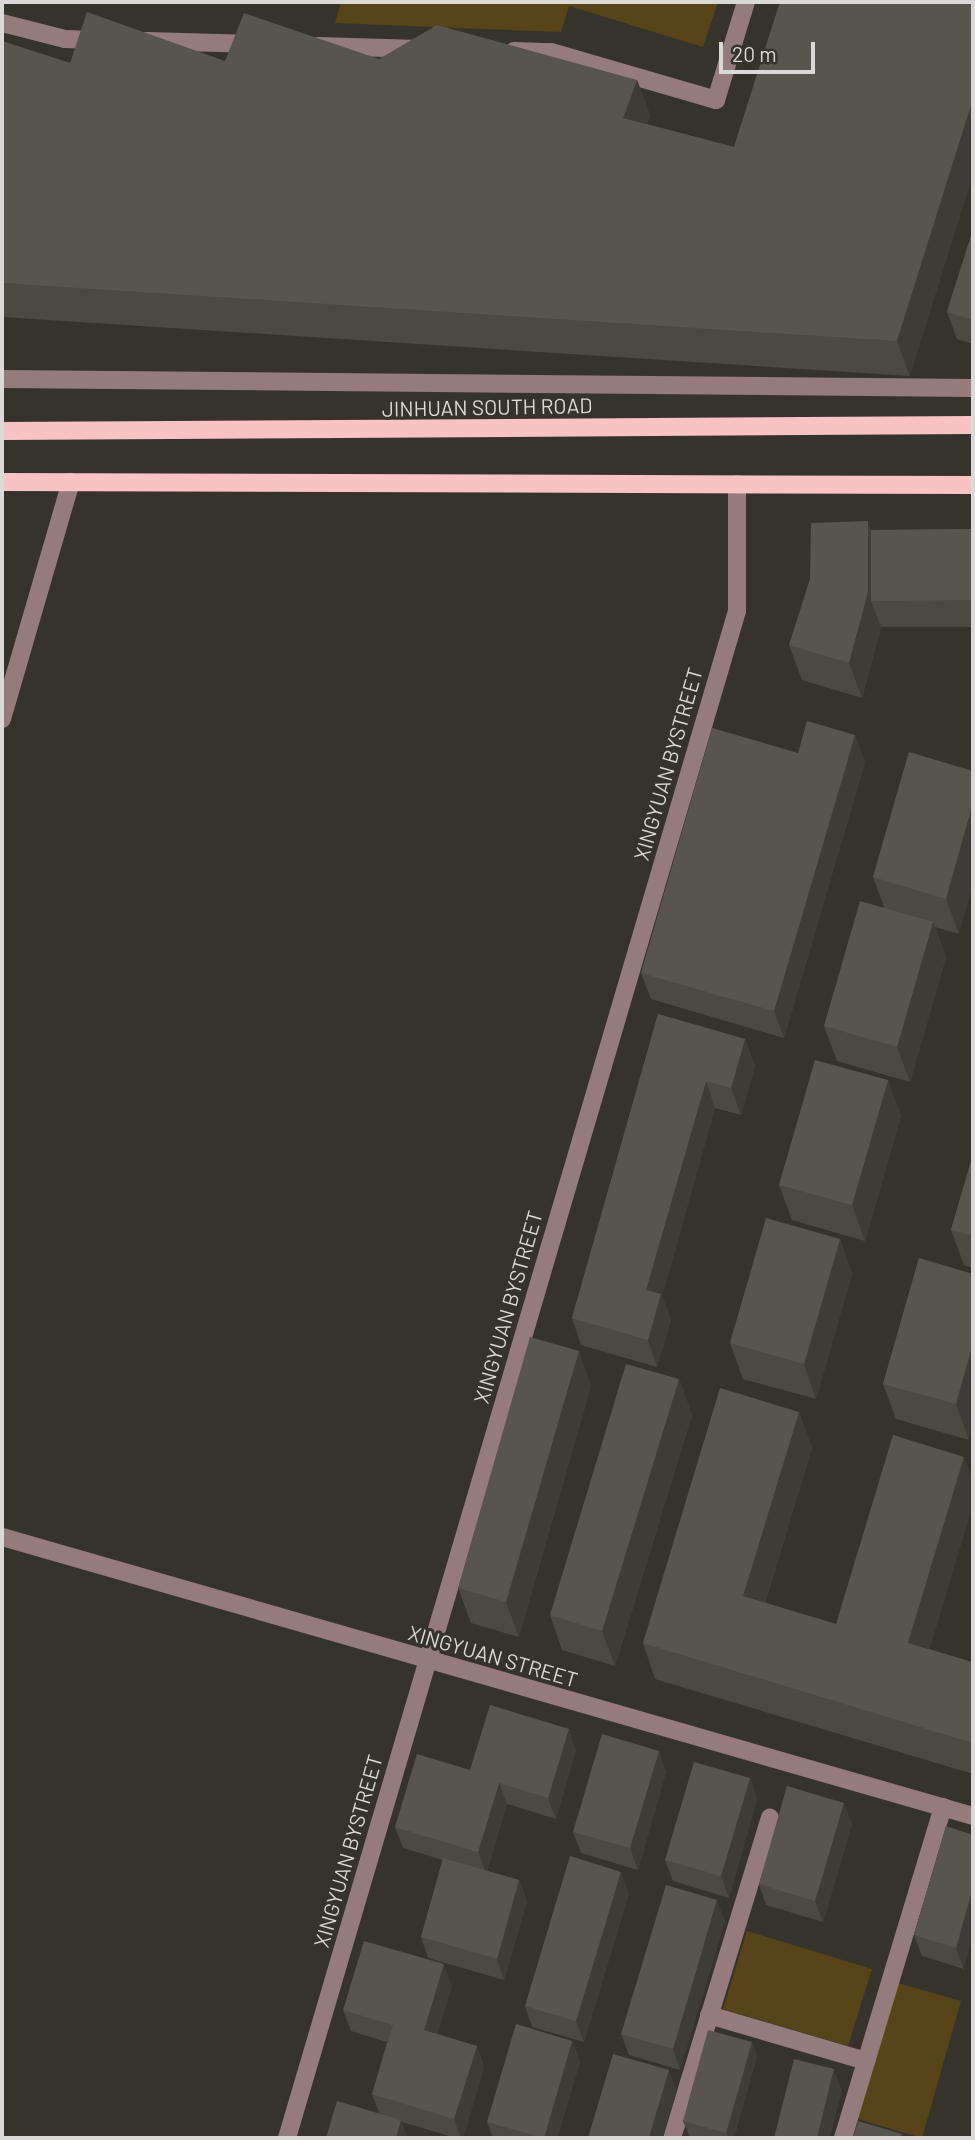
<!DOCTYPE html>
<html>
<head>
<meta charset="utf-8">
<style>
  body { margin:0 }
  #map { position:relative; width:975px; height:2140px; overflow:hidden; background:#36332d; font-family:Barlow,sans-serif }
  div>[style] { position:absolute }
  .green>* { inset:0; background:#574418 }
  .minor>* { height:18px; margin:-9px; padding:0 9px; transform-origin:9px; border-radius:9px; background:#967b7c }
  .major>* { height:18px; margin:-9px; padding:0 9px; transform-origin:9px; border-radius:9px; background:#f9c2c3 }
  .wall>* { inset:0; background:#4c4943 }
  .shaded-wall>* { inset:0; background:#3e3c37 }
  .building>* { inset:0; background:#58554e }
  span { translate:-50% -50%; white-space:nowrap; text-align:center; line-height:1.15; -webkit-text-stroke:6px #36332d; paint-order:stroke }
  .street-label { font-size:21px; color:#dbd9d5 }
  .frame { position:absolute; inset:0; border:4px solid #dbd9d5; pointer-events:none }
  .scale { position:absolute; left:719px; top:42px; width:96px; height:32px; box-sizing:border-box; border:4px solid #dbd9d5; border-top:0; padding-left:9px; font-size:21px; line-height:24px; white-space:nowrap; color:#dbd9d5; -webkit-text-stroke:5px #36332d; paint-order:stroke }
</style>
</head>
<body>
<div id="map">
  <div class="green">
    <i style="clip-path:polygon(341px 2px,718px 2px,703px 47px,569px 6px,561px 32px,335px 23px)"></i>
    <i style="clip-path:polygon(747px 1931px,872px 1969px,848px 2046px,723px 2009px)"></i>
    <i style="clip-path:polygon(898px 1983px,961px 2001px,922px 2138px,858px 2119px)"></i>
  </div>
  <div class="minor">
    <i style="left:2px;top:23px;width:65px;rotate:14.3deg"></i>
    <i style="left:65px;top:39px;width:36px;rotate:2deg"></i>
    <i style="left:147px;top:41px;width:108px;rotate:1.6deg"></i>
    <i style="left:318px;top:46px;width:102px;rotate:1.7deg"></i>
    <i style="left:514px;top:51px;width:37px;rotate:2deg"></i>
    <i style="left:551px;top:52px;width:172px;rotate:16.2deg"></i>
    <i style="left:716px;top:100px;width:102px;rotate:-73deg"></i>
    <i style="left:2px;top:379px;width:971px;rotate:0.53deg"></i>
    <i style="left:2px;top:719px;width:247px;rotate:-73.8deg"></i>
    <i style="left:2px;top:1537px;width:1010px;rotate:16.03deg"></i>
    <i style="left:709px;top:2015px;width:164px;rotate:16.3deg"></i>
    <i style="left:287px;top:2138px;width:1592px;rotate:-73.58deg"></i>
    <i style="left:737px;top:611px;width:127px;rotate:-90deg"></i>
    <i style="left:672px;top:2138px;width:335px;rotate:-73deg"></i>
    <i style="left:843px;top:2138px;width:346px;rotate:-73.2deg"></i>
  </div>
  <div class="major">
    <i style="left:2px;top:431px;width:971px;rotate:-0.35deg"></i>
    <i style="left:2px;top:482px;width:971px;rotate:0.18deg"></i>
  </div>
  <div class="wall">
    <i style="clip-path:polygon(780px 2px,910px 376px,2px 317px,2px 41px,70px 63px,379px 59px,637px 80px,650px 115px,647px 124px,734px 147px)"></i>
    <i style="clip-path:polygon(973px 229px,973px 344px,957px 339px,947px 312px)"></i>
    <i style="clip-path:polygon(973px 529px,973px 627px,881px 627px,862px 698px,802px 680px,789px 645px,871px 530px)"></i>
    <i style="clip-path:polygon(909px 752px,959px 934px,935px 927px,946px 957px,910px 1082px,837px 1061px,824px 1026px,884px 907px,873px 877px)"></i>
    <i style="clip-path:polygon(798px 753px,865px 762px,784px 1038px,651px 999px,641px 973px)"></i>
    <i style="clip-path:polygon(658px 1014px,745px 1039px,755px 1066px,741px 1115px,715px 1108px,662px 1296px,671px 1320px,657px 1367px,581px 1345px,572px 1318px)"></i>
    <i style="clip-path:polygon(888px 1080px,901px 1116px,865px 1241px,792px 1220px,779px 1185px)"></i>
    <i style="clip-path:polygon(973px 1154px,973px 1268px,964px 1265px,951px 1230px)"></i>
    <i style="clip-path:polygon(840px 1239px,852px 1274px,816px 1399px,743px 1379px,730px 1343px)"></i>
    <i style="clip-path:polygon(919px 1258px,969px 1440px,896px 1419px,883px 1384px)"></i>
    <i style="clip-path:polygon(679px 1379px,692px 1415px,615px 1666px,562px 1650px,550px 1615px)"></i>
    <i style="clip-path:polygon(591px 1386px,519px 1637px,471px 1623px,458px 1588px)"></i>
    <i style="clip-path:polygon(799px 1412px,812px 1448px,765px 1603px,836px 1624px,929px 1649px,972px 1662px,973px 1658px,973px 1774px,655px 1679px,643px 1643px)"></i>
    <i style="clip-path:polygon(576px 1750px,556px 1819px,507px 1804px,487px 1871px,519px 1880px,527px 1901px,504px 1980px,428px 1958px,421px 1937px,443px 1860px,403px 1848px,395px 1827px,470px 1770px)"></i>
    <i style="clip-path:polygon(666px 1772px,638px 1870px,581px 1853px,573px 1832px)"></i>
    <i style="clip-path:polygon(750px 1778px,757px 1799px,729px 1898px,673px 1881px,665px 1860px)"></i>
    <i style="clip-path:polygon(852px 1824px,823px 1922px,766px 1905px,759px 1884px)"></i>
    <i style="clip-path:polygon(946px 1826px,964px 1969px,922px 1956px,914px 1935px)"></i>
    <i style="clip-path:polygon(629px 1893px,584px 2042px,532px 2027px,525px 2006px)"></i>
    <i style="clip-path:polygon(725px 1921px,680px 2070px,629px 2055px,621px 2034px)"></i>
    <i style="clip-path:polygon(452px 1986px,437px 2034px,477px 2046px,484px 2067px,463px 2138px,456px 2138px,402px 2122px,379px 2113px,372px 2094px,387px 2042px,351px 2031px,343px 2010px)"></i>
    <i style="clip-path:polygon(572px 2041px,580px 2062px,557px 2138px,493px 2138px,487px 2122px)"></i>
    <i style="clip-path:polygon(757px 2056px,734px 2138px,698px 2138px,689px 2136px,683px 2121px)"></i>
  </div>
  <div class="shaded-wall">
    <i style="clip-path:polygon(637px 80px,650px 115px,636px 153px,623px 118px)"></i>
    <i style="clip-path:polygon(973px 99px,973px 175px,910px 376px,897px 341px)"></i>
    <i style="clip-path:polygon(868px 521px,881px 556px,871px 601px,881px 627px,862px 698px,849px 663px)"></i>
    <i style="clip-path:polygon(855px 735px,865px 762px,784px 1038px,774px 1011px)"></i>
    <i style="clip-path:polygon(973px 803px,973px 884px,959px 934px,946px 899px)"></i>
    <i style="clip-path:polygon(933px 922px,946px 957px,910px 1082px,897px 1047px)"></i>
    <i style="clip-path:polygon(745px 1039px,755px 1066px,741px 1115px,731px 1088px)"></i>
    <i style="clip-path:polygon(888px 1080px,901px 1116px,865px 1241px,852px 1205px)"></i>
    <i style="clip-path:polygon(706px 1081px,715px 1108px,662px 1296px,671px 1320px,657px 1367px,648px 1340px,646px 1290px)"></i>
    <i style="clip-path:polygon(840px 1239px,852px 1274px,816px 1399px,804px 1364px)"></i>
    <i style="clip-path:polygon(973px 1344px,973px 1424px,969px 1440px,956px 1404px)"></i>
    <i style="clip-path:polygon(579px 1351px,591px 1386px,519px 1637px,506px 1602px)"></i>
    <i style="clip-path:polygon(679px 1379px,692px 1415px,615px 1666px,602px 1631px)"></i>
    <i style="clip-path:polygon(799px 1412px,812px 1448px,756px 1631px,743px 1596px)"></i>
    <i style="clip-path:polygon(964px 1457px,973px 1482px,973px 1505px,921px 1678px,908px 1643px)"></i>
    <i style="clip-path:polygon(569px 1729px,576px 1750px,556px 1819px,548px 1798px)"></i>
    <i style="clip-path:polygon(659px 1751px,666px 1772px,638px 1870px,630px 1848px)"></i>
    <i style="clip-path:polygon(750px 1778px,757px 1799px,729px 1898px,721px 1876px)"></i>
    <i style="clip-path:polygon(499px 1783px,507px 1804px,486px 1873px,478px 1852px)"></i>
    <i style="clip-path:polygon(844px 1803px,852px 1824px,823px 1922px,815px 1901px)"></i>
    <i style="clip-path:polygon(621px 1872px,629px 1893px,584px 2042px,576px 2021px)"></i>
    <i style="clip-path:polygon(519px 1880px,527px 1901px,504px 1980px,497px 1959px)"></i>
    <i style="clip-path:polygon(973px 1888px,973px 1936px,964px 1969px,956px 1948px)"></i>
    <i style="clip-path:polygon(717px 1900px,725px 1921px,680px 2070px,673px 2049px)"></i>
    <i style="clip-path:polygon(444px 1964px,452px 1986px,432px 2051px,424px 2030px)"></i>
    <i style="clip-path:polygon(572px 2041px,580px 2062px,557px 2138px,544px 2138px)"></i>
    <i style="clip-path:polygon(752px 2042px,757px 2056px,734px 2138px,728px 2138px,726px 2133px)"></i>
    <i style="clip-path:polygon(477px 2046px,484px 2067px,463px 2138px,461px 2138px,454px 2119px)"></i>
    <i style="clip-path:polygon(834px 2069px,842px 2091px,830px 2138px,817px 2138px)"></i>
    <i style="clip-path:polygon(669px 2070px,677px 2091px,663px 2138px,649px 2138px)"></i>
    <i style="clip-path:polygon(401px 2120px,408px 2138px,396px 2138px)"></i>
  </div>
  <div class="building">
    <i style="clip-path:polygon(780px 2px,973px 2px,973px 99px,897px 341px,2px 283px,2px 41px,70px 63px,87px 12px,225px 61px,244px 13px,379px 59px,437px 25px,637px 80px,623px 118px,734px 147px)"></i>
    <i style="clip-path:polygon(973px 229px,973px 320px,947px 312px)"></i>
    <i style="clip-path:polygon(868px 521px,868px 592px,849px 663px,789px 645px,810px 579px,811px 523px)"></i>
    <i style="clip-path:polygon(973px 529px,973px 600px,871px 601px,871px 530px)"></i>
    <i style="clip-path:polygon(807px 721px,855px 735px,774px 1011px,641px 973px,712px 728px,798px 753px)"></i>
    <i style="clip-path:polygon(909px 752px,973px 771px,973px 803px,946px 899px,873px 877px)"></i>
    <i style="clip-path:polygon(860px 901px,933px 922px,897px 1047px,824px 1026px)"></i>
    <i style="clip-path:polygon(658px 1014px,745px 1039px,731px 1088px,706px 1081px,646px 1290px,661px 1294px,648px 1340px,572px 1318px)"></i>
    <i style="clip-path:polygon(815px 1060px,888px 1080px,852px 1205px,779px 1185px)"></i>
    <i style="clip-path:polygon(973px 1154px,973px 1236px,951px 1230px)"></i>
    <i style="clip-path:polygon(766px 1218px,840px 1239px,804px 1364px,730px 1343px)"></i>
    <i style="clip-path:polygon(919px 1258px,973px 1274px,973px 1344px,956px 1404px,883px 1384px)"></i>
    <i style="clip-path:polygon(530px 1337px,579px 1351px,506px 1602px,458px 1588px)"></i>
    <i style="clip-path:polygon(626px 1364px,679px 1379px,602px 1631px,550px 1615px)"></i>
    <i style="clip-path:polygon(720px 1388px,799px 1412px,743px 1596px,836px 1624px,893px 1435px,964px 1457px,908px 1643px,972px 1662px,973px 1658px,973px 1743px,643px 1643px)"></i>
    <i style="clip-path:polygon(490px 1705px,569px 1729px,548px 1798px,499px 1783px,478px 1852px,395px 1827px,417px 1754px,470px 1770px)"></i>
    <i style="clip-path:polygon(602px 1734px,659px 1751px,630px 1848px,573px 1832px)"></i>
    <i style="clip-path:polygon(694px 1762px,750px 1778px,721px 1876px,665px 1860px)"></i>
    <i style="clip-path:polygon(787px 1786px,844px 1803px,815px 1901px,759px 1884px)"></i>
    <i style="clip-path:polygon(946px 1826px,973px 1835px,973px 1888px,956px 1948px,914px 1935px)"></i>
    <i style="clip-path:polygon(570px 1856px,621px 1872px,576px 2021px,525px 2006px)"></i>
    <i style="clip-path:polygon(443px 1858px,519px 1880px,497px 1959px,421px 1937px)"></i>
    <i style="clip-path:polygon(666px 1885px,717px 1900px,673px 2049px,621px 2034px)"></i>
    <i style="clip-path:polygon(364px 1941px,444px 1964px,424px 2030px,477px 2046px,454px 2119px,372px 2094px,393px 2025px,343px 2010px)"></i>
    <i style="clip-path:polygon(516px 2024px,572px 2041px,544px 2138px,487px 2122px)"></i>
    <i style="clip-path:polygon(708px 2030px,752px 2042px,726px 2133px,683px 2121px)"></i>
    <i style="clip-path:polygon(613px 2054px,669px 2070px,649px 2138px,588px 2138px)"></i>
    <i style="clip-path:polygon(794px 2059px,834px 2069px,817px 2138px,774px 2138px)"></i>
    <i style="clip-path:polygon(337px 2101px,401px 2120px,396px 2138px,326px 2138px)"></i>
    <i style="clip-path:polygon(858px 2121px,902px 2134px,901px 2138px,853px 2138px)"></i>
  </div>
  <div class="street-label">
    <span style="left:487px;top:407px;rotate:-1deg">JINHUAN SOUTH ROAD</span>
    <span style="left:668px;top:764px;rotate:-74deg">XINGYUAN BYSTREET</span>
    <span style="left:508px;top:1307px;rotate:-74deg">XINGYUAN BYSTREET</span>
    <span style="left:493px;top:1656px;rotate:16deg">XINGYUAN STREET</span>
    <span style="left:348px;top:1851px;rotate:-74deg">XINGYUAN BYSTREET</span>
  </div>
  <div class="frame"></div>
  <div class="scale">20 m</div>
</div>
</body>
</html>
